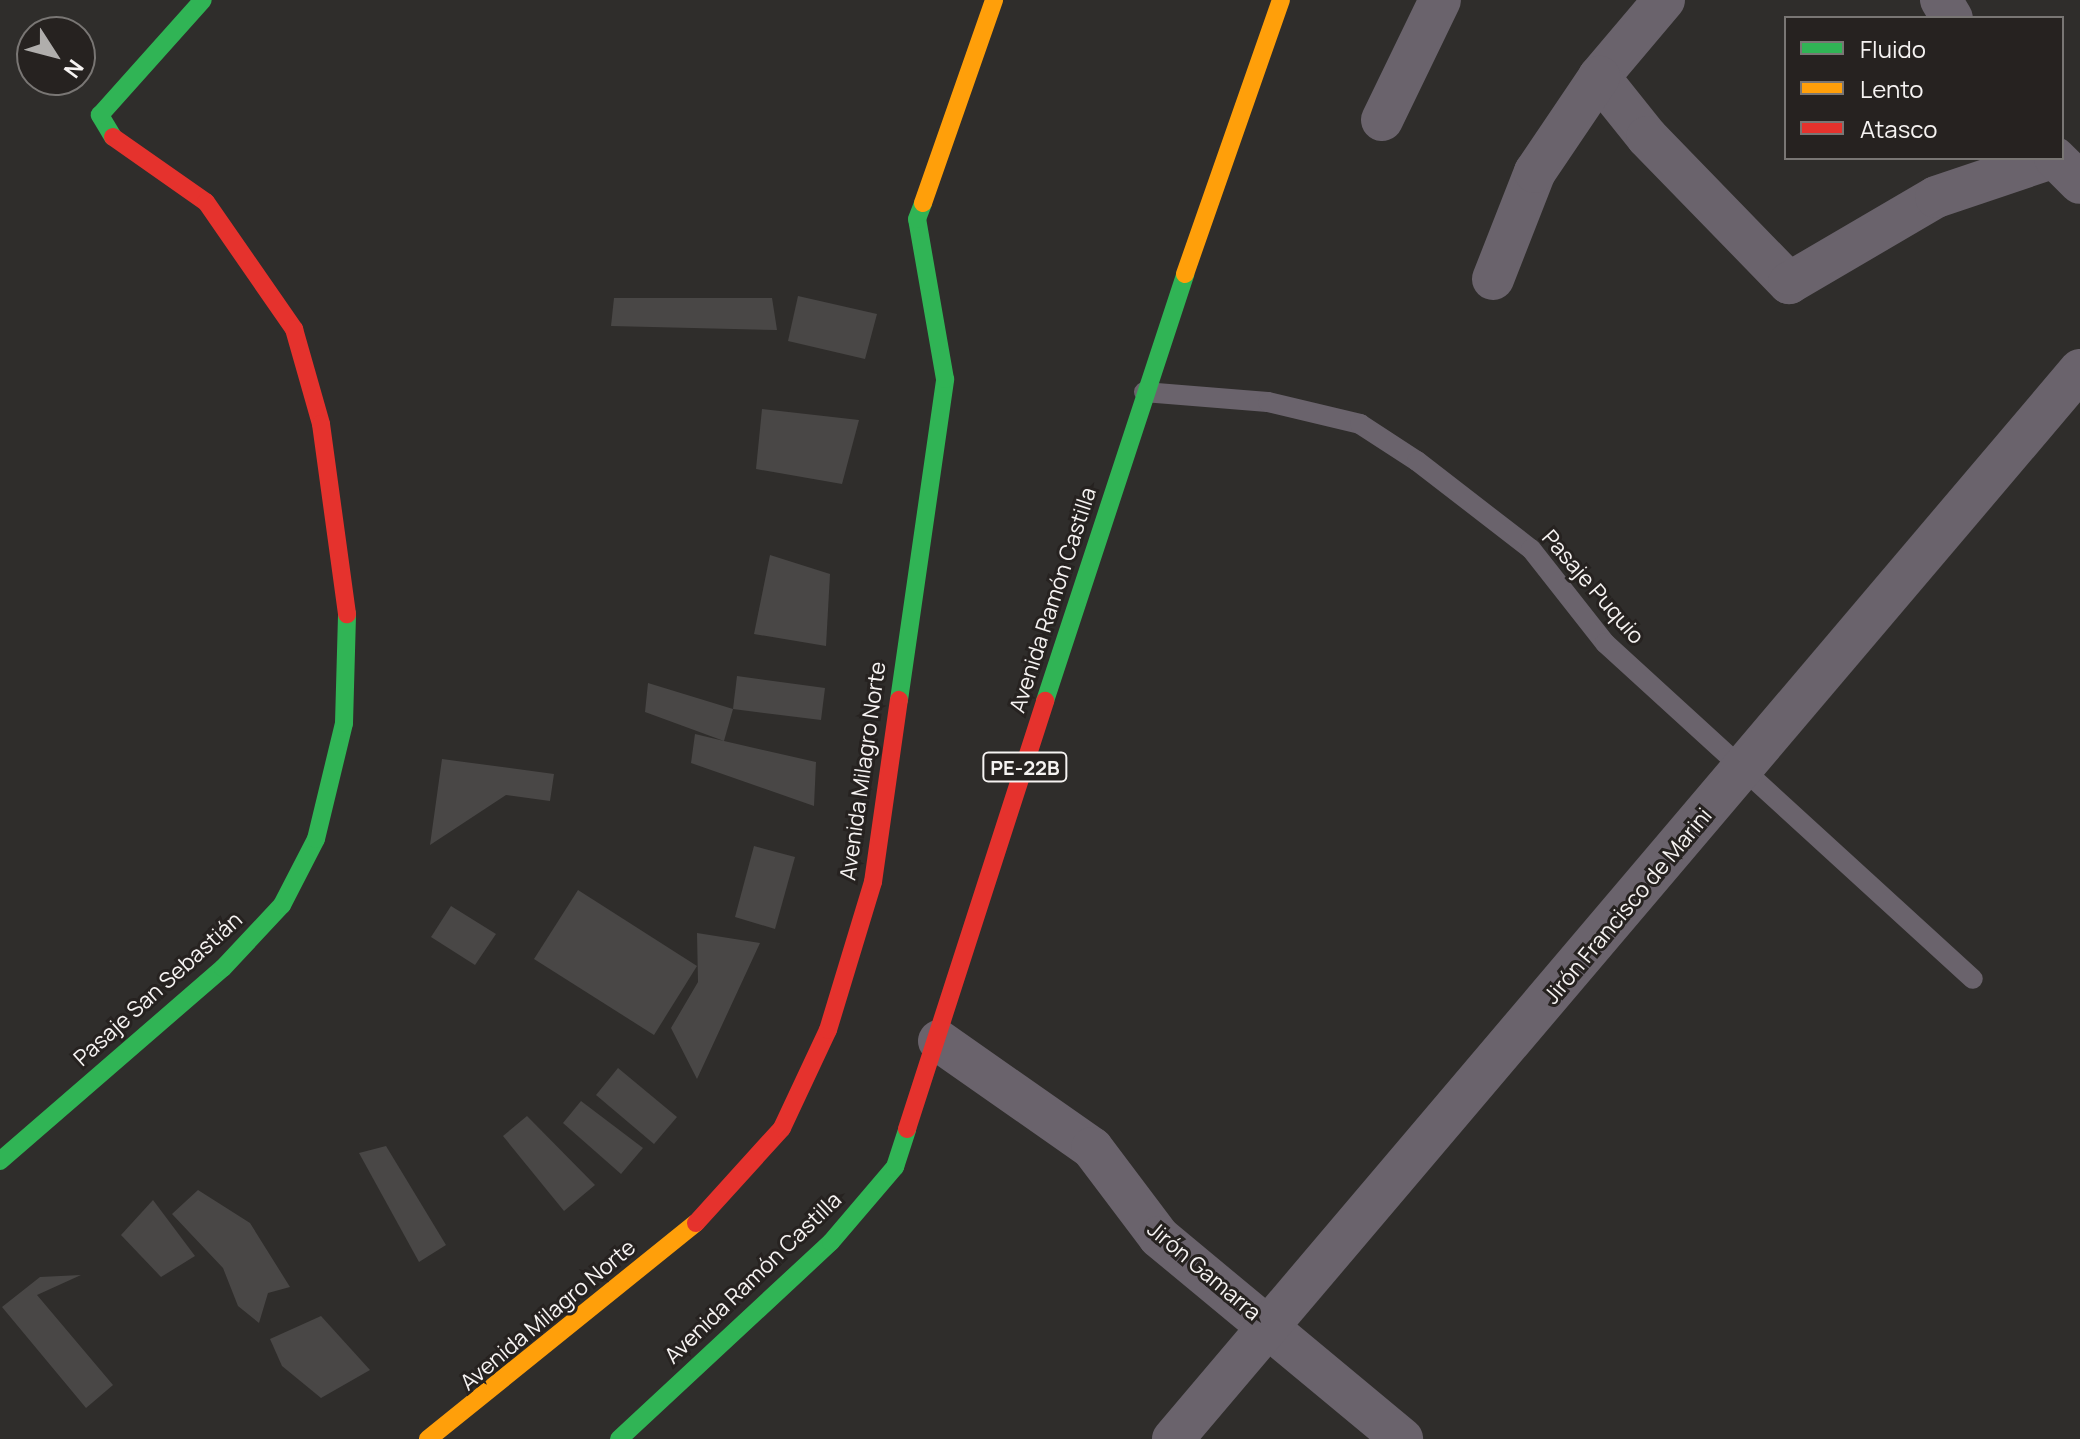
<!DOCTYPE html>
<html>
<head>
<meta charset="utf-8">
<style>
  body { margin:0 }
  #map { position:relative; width:2080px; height:1439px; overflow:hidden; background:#2f2d2b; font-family:Manrope,sans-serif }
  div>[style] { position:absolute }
  .building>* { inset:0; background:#494746 }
  .lane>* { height:20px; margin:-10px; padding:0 10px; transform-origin:10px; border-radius:10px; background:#6a636c }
  .street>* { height:42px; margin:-21px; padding:0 21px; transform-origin:21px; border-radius:21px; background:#6a636c }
  .fast>* { height:18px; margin:-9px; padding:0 9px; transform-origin:9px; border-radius:9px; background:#30b455 }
  .slow>* { height:18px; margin:-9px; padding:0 9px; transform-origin:9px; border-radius:9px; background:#ff9f0a }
  .jam>* { height:18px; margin:-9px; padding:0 9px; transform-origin:9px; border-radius:9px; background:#e5322d }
  span { translate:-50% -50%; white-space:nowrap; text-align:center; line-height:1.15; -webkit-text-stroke:6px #262220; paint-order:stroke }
  .shield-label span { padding:2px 6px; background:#262220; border:2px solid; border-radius:6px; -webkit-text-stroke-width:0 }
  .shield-label { font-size:20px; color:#f6f3f2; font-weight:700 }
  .street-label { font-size:22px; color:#f6f3f2 }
  .legend { position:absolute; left:1784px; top:16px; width:280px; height:144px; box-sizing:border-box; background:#262220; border:2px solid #797674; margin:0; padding:10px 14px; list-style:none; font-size:24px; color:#f6f3f2 }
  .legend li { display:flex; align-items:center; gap:16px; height:40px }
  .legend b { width:40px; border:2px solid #797674 }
  .north { position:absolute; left:16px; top:16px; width:80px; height:80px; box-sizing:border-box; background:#262220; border:2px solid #797674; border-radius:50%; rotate:126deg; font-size:22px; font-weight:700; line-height:32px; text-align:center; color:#f6f3f2 }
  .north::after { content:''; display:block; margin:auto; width:28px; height:36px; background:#b0aeac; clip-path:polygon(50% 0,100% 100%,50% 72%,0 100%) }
</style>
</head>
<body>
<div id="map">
  <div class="building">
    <i style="clip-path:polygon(798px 296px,877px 314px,865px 359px,788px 341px)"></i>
    <i style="clip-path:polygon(614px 298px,772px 298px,777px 330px,611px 326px)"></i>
    <i style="clip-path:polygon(762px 409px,859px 420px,842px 484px,756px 469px)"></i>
    <i style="clip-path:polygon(770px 555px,830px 574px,826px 646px,754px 634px)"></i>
    <i style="clip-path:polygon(737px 676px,825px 688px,821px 720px,733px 709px)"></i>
    <i style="clip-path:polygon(648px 683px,733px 709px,724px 741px,816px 762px,814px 806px,691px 763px,695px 734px,724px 741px,645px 712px)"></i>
    <i style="clip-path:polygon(442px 759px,554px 774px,550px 801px,506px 795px,430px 845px)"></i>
    <i style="clip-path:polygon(754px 846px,795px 857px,775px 929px,735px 917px)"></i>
    <i style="clip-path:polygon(578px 890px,697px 966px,654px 1035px,534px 959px)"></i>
    <i style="clip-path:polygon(451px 906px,496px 934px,475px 965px,431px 937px)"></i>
    <i style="clip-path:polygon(697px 933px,760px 943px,697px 1079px,671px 1028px,698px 982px)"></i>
    <i style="clip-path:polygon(618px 1068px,677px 1117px,654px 1144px,596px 1095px)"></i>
    <i style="clip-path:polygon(581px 1101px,643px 1148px,621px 1174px,563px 1123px)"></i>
    <i style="clip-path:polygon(527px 1116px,595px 1185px,564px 1211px,503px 1136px)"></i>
    <i style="clip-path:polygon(386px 1146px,446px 1245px,419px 1262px,359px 1153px)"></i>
    <i style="clip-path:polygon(198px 1190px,250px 1223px,290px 1287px,268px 1293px,259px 1323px,238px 1306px,223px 1268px,172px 1214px)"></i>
    <i style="clip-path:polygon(153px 1200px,195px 1256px,161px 1277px,121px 1235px)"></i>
    <i style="clip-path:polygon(81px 1275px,37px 1295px,113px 1385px,86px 1408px,2px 1307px,40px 1277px)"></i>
    <i style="clip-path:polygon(321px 1316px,370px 1370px,321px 1398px,282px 1366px,270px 1339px)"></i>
  </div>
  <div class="lane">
    <i style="left:1144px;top:392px;width:124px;rotate:4.6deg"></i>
    <i style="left:1268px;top:402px;width:95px;rotate:13.4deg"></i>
    <i style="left:1360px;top:424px;width:68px;rotate:33deg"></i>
    <i style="left:1417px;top:461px;width:144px;rotate:37.7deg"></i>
    <i style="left:1531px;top:549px;width:120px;rotate:51.8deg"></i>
    <i style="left:1605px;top:643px;width:498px;rotate:42.4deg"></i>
  </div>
  <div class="street">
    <i style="left:1664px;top:0;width:101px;rotate:130.2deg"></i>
    <i style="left:1599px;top:77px;width:77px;rotate:51.3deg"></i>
    <i style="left:1647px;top:137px;width:204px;rotate:45.8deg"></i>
    <i style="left:1789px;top:283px;width:170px;rotate:-30.3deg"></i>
    <i style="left:1936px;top:197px;width:122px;rotate:-18.6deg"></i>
    <i style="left:1941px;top:0;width:21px;rotate:59deg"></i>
    <i style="left:1382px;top:120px;width:133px;rotate:-64.2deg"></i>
    <i style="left:2055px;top:158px;width:35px;rotate:45deg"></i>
    <i style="left:1493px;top:279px;width:115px;rotate:-68.6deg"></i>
    <i style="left:1535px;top:172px;width:115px;rotate:-56deg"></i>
    <i style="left:939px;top:1041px;width:187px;rotate:35deg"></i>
    <i style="left:1092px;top:1148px;width:111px;rotate:53deg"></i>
    <i style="left:1159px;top:1237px;width:316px;rotate:39.7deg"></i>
    <i style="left:1173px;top:1439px;width:1402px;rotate:-49.69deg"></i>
  </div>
  <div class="fast">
    <i style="left:113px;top:137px;width:26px;rotate:-121deg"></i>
    <i style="left:100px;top:115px;width:154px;rotate:-48.2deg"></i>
    <i style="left:899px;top:700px;width:324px;rotate:-81.8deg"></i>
    <i style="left:945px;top:379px;width:162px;rotate:-99.9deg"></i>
    <i style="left:917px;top:219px;width:17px;rotate:-69deg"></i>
    <i style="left:1045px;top:701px;width:449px;rotate:-71.8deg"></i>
    <i style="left:0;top:1161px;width:295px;rotate:-40.9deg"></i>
    <i style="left:223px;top:968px;width:86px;rotate:-46.9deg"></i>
    <i style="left:282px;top:905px;width:74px;rotate:-62.7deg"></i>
    <i style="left:316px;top:839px;width:119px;rotate:-76.4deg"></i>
    <i style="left:344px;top:723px;width:109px;rotate:-88.4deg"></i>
    <i style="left:619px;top:1439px;width:289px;rotate:-42.9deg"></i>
    <i style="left:831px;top:1242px;width:99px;rotate:-49.5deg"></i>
    <i style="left:895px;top:1167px;width:40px;rotate:-72deg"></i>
  </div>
  <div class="slow">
    <i style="left:923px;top:203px;width:215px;rotate:-70.7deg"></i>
    <i style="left:1185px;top:274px;width:290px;rotate:-70.7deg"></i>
    <i style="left:428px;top:1439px;width:344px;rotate:-38.9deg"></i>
  </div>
  <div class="jam">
    <i style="left:113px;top:137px;width:113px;rotate:35deg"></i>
    <i style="left:206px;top:202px;width:155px;rotate:55.3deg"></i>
    <i style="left:294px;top:329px;width:99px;rotate:74.1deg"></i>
    <i style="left:321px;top:424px;width:192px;rotate:82.2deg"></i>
    <i style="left:907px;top:1129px;width:450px;rotate:-72.1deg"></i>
    <i style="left:696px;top:1223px;width:128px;rotate:-47.8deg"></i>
    <i style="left:782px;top:1128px;width:108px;rotate:-64.9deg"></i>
    <i style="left:828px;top:1030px;width:155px;rotate:-73.1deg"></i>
    <i style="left:873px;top:882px;width:184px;rotate:-81.9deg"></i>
  </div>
  <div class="shield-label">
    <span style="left:1025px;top:767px">PE-22B</span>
  </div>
  <div class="street-label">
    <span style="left:1593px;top:587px;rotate:49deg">Pasaje Puquio</span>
    <span style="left:1053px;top:600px;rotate:-72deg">Avenida Ramón Castilla</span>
    <span style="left:863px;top:771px;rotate:-82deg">Avenida Milagro Norte</span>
    <span style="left:1628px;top:906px;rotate:-50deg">Jirón Francisco de Marini</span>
    <span style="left:158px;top:989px;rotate:-42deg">Pasaje San Sebastián</span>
    <span style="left:1204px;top:1271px;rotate:40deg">Jirón Gamarra</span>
    <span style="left:753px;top:1278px;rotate:-44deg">Avenida Ramón Castilla</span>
    <span style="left:548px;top:1315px;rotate:-40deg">Avenida Milagro Norte</span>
  </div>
  <ul class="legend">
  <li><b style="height:10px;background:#30b455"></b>Fluido</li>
  <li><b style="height:10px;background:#ff9f0a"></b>Lento</li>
  <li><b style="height:10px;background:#e5322d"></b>Atasco</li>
  </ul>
  <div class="north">N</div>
</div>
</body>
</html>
